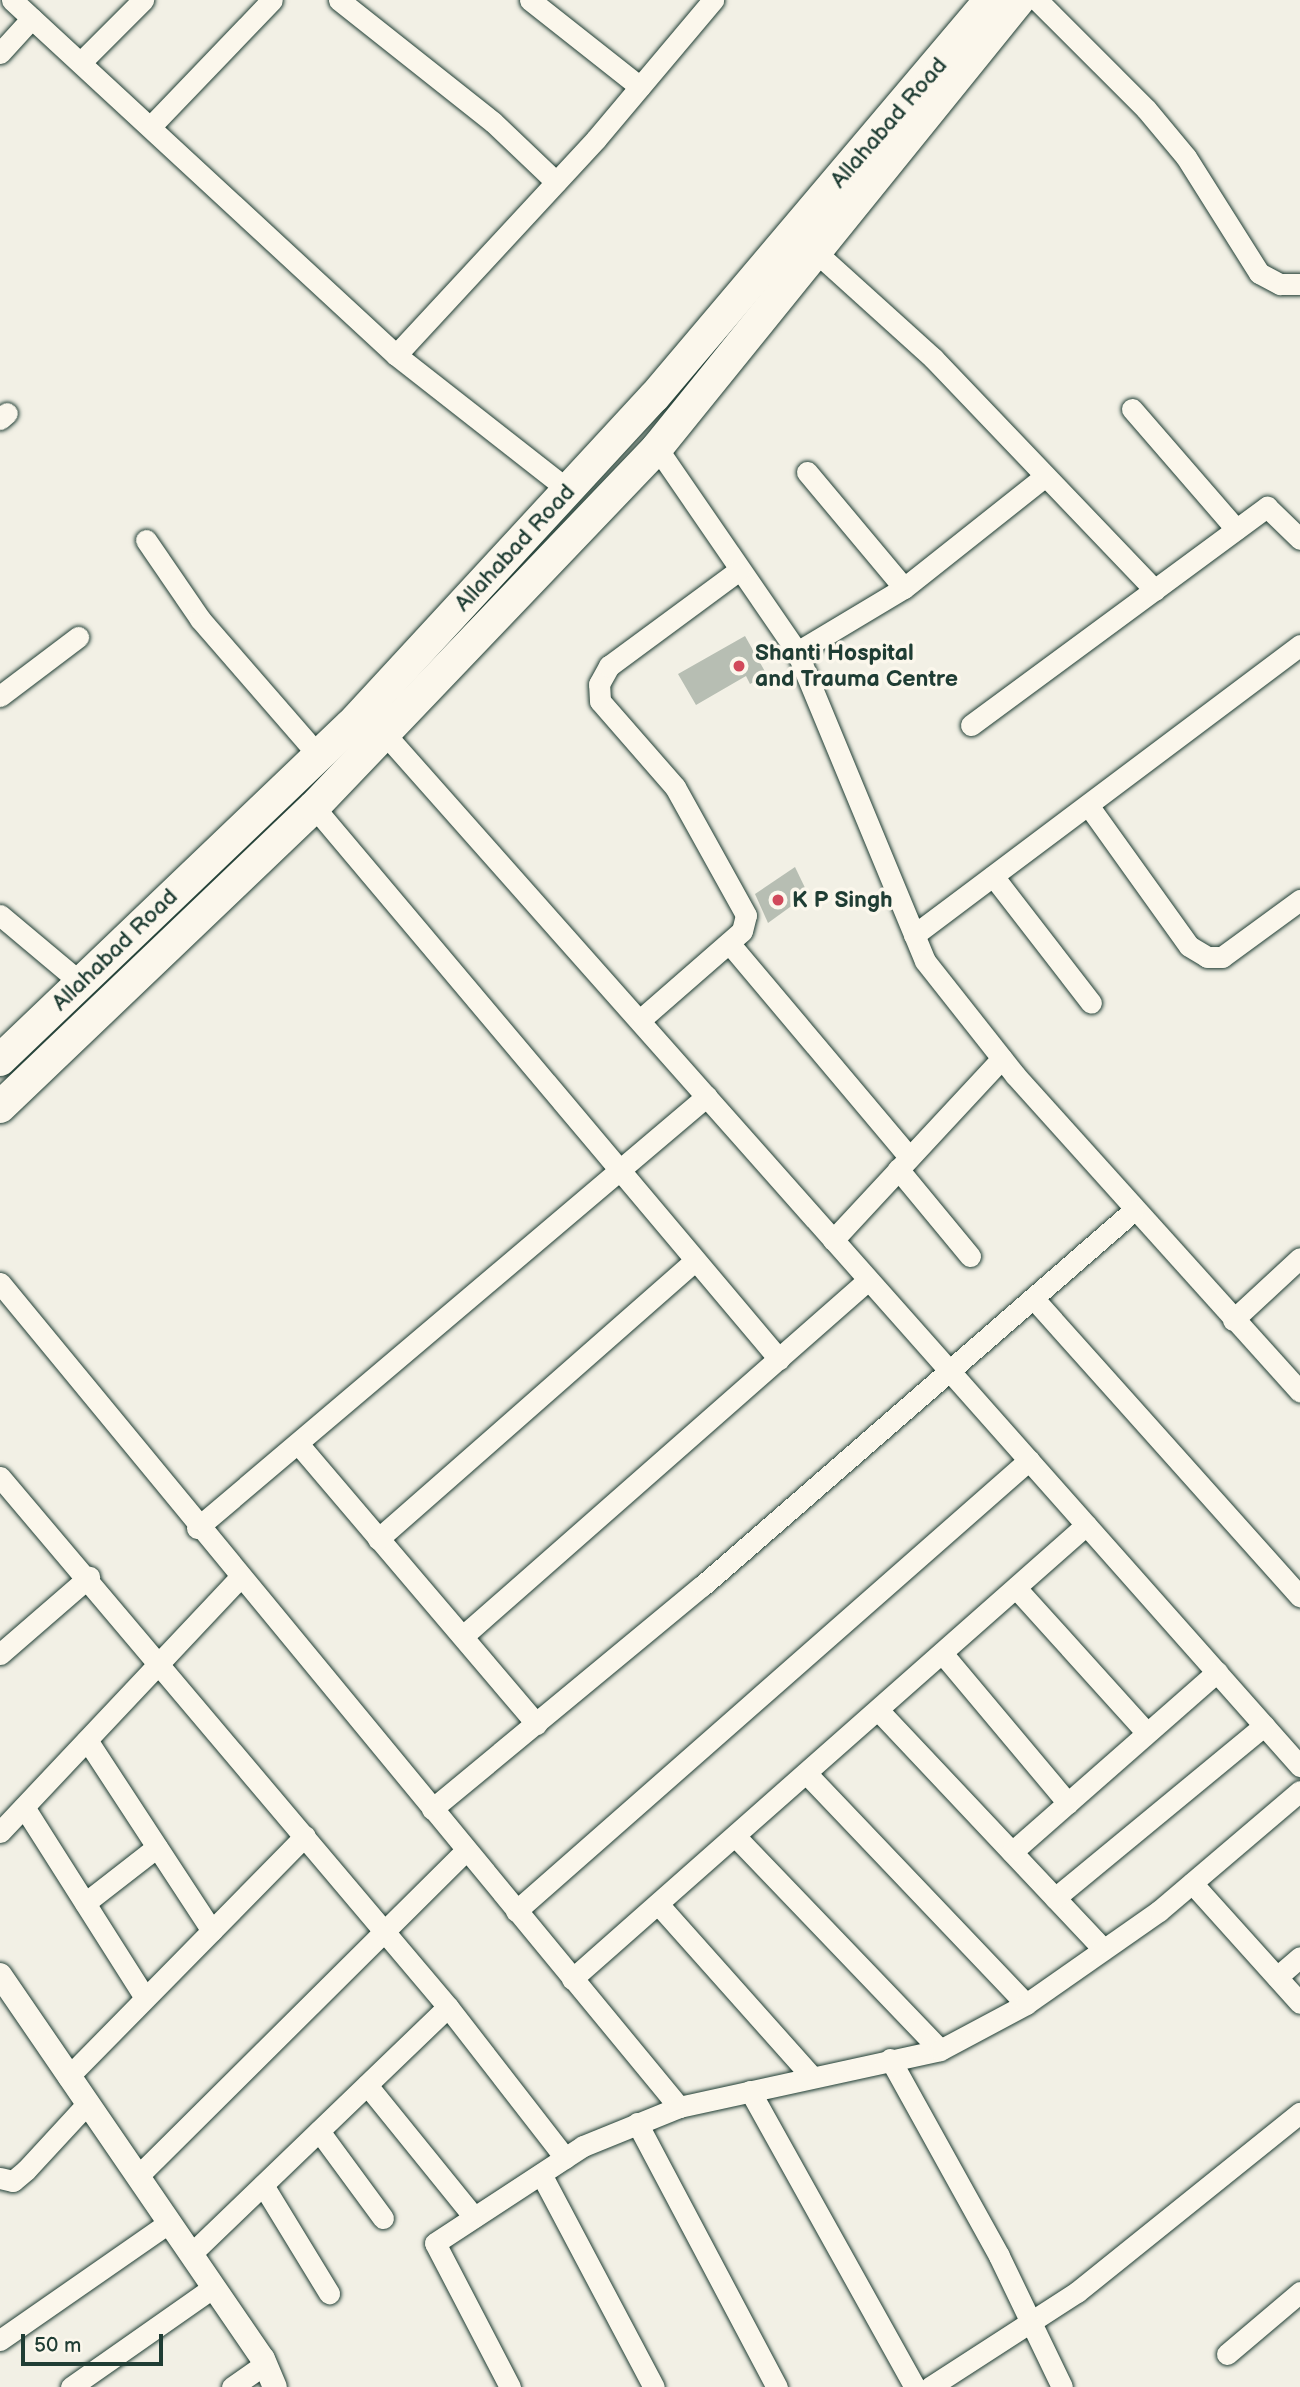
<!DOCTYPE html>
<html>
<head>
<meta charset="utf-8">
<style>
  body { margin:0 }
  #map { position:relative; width:1300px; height:2387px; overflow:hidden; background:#f2f0e5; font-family:"Balsamiq Sans",sans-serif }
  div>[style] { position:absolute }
  .building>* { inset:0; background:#b7beb3 }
  .roads { filter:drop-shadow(0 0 2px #1f3d34) drop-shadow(0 0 2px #1f3d34) }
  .minor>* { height:21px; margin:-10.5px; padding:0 10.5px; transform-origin:10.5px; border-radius:10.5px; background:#fbf7ec }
  .tertiary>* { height:24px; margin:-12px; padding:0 12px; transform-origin:12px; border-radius:12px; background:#fbf7ec }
  .primary>* { height:32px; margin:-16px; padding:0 16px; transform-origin:16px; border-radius:16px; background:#fbf7ec }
  .dots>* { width:19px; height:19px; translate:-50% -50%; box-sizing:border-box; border:4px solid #fbf7ec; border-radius:50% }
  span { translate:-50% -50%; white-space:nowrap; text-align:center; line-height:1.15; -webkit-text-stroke:7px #fbf7ec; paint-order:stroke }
  .street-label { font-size:23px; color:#1f3d34 }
  .poi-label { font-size:23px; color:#1f3d34; font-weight:700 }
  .left { translate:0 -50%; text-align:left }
  .scale { position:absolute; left:21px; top:2334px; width:142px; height:32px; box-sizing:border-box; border:4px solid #1f3d34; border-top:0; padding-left:9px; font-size:21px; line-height:24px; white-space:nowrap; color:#1f3d34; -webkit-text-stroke:5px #fbf7ec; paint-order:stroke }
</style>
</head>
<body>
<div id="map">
  <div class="building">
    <i style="clip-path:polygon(745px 636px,767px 675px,750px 684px,746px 676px,696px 705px,678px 674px)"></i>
    <i style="clip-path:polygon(795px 867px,808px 894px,768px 923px,755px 894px)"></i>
  </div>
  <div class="roads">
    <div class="minor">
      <i style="left:12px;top:0;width:523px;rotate:42.75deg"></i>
      <i style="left:396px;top:355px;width:219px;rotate:38.1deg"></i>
      <i style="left:339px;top:0;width:196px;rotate:38.4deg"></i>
      <i style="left:493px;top:122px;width:87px;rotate:43.6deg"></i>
      <i style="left:530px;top:0;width:140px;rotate:38.3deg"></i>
      <i style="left:1037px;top:0;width:154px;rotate:45deg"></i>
      <i style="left:1146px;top:109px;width:62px;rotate:50.2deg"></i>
      <i style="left:1186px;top:157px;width:137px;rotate:57.8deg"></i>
      <i style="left:1259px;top:273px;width:24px;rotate:28deg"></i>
      <i style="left:1280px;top:284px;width:20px"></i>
      <i style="left:0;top:53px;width:47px;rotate:-47.6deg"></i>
      <i style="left:81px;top:62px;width:88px;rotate:-45deg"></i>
      <i style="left:152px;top:125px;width:173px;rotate:-46.2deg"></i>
      <i style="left:818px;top:254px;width:155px;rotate:42.1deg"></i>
      <i style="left:933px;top:358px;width:321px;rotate:46.3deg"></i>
      <i style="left:396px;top:355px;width:294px;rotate:-47.2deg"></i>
      <i style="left:596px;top:139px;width:182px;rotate:-49.9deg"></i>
      <i style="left:1132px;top:409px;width:159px;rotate:49.1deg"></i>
      <i style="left:0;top:419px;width:9px;rotate:-41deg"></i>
      <i style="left:657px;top:448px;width:247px;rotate:55.5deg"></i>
      <i style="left:797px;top:652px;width:334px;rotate:67.5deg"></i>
      <i style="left:925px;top:961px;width:145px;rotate:51.7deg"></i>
      <i style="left:1015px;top:1075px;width:426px;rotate:48deg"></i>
      <i style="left:807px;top:472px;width:151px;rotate:50.1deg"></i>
      <i style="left:146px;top:540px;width:96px;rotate:55.6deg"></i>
      <i style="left:200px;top:619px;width:181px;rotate:49deg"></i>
      <i style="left:797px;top:652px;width:125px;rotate:-30.9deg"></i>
      <i style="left:904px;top:588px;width:177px;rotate:-38.4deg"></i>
      <i style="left:0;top:696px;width:98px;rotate:-37.1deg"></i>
      <i style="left:971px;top:725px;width:368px;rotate:-36.4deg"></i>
      <i style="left:1267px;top:507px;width:46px;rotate:44.1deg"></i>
      <i style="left:384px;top:733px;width:1381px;rotate:48.44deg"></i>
      <i style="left:1088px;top:805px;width:173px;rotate:54.4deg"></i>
      <i style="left:1189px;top:946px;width:21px;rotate:31deg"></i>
      <i style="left:1207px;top:957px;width:15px"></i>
      <i style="left:1222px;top:957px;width:97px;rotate:-36.2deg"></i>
      <i style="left:314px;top:807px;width:722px;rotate:49.89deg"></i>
      <i style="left:993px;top:876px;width:160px;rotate:52.3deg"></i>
      <i style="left:0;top:915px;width:106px;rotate:40deg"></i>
      <i style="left:914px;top:935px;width:483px;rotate:-36.9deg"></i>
      <i style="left:729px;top:943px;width:280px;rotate:49.9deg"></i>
      <i style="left:640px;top:1020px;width:135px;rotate:-41.1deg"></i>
      <i style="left:742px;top:931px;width:16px;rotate:-76deg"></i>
      <i style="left:746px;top:915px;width:146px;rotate:-119deg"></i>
      <i style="left:675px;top:787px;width:114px;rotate:-131.1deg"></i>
      <i style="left:600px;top:701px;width:17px;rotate:-93deg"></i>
      <i style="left:599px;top:684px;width:21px;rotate:-61deg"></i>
      <i style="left:609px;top:666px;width:162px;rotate:-36.4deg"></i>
      <i style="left:898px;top:1169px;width:113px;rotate:50.4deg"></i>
      <i style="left:833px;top:1240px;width:248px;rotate:-47.1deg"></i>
      <i style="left:0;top:1283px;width:1068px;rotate:50.51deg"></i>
      <i style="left:1034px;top:1299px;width:399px;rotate:48.2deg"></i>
      <i style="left:1233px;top:1320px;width:91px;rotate:-42.8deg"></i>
      <i style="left:300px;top:1446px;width:365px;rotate:49.6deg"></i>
      <i style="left:0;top:1477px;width:694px;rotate:49.79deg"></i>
      <i style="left:448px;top:2007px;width:191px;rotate:52.2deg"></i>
      <i style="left:197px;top:1528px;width:668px;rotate:-40.27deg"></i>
      <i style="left:378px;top:1539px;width:421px;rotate:-41.3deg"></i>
      <i style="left:1016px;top:1588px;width:195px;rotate:47.9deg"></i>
      <i style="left:463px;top:1636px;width:539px;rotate:-41.32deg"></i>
      <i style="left:942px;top:1653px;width:196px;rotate:50deg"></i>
      <i style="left:0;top:1654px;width:118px;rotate:-40.9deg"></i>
      <i style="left:878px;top:1710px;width:328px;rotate:46.7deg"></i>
      <i style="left:87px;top:1740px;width:228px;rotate:56.8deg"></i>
      <i style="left:806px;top:1773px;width:319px;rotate:46.4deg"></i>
      <i style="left:24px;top:1807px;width:226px;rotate:57.6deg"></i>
      <i style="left:432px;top:1809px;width:350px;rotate:-39.6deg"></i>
      <i style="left:702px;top:1586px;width:571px;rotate:-41.03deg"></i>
      <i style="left:0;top:1832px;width:349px;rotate:-46.7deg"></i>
      <i style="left:735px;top:1836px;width:296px;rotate:46.2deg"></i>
      <i style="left:1012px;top:1852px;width:273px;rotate:-41.3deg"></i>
      <i style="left:1192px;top:1883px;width:161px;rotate:48deg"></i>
      <i style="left:1055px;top:1898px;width:271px;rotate:-39.5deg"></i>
      <i style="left:85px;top:1903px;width:91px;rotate:-37.9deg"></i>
      <i style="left:658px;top:1904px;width:232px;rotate:48.3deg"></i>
      <i style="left:516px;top:1911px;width:683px;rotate:-41.32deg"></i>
      <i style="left:1277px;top:1977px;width:30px;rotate:-41deg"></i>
      <i style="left:572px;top:1979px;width:686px;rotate:-41.45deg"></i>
      <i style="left:890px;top:2059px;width:225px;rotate:61deg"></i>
      <i style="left:999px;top:2256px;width:145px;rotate:64.3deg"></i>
      <i style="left:68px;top:2077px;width:338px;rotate:-45.5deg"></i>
      <i style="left:367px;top:2085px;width:170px;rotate:51deg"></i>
      <i style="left:750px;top:2091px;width:339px;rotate:60.9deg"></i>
      <i style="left:637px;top:2123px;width:299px;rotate:62.1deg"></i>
      <i style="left:319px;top:2131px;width:108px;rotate:53.7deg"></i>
      <i style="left:541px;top:2174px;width:241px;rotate:62.1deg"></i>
      <i style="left:139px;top:2175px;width:461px;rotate:-44.8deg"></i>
      <i style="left:0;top:2178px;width:13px;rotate:13deg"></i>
      <i style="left:13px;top:2181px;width:17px;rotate:-40deg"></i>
      <i style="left:26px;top:2170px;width:90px;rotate:-47.3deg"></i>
      <i style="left:263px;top:2185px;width:127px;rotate:58.6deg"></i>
      <i style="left:192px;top:2253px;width:355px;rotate:-43.9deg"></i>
      <i style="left:0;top:2340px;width:207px;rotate:-34.8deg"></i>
      <i style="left:1227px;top:2354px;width:96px;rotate:-40.3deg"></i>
      <i style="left:71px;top:2387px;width:174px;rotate:-35deg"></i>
      <i style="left:232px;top:2387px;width:40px;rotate:-34.9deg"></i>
      <i style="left:510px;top:2387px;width:162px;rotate:-117.5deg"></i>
      <i style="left:435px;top:2243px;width:177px;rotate:-33.2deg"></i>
      <i style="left:583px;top:2146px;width:104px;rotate:-22.1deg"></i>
      <i style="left:679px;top:2107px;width:267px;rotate:-12.3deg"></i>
      <i style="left:940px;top:2050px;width:98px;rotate:-28.1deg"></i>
      <i style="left:1026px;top:2004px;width:162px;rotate:-35deg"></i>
      <i style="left:1159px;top:1911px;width:185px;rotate:-40.4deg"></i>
      <i style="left:930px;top:2387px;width:175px;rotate:-32.9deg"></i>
      <i style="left:1077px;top:2292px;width:286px;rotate:-38.8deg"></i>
    </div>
    <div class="tertiary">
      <i style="left:0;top:1975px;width:465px;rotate:55.6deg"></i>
      <i style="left:263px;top:2359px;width:30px;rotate:67deg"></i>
    </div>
    <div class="primary">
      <i style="left:0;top:1060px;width:484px;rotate:-43.7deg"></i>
      <i style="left:350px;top:726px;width:448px;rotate:-47.3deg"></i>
      <i style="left:654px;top:397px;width:520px;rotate:-49.76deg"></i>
      <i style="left:0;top:1107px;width:434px;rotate:-43.7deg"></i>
      <i style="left:314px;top:807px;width:497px;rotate:-46.3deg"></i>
      <i style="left:657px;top:448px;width:576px;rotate:-51.06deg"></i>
    </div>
  </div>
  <div class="dots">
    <i style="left:739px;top:666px;background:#d1495b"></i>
    <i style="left:778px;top:900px;background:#d1495b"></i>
  </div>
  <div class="street-label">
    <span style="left:889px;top:123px;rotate:-49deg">Allahabad Road</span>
    <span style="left:515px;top:548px;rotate:-47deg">Allahabad Road</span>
    <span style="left:115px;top:950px;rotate:-44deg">Allahabad Road</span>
  </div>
  <div class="poi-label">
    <span class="left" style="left:755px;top:666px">Shanti Hospital<br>and Trauma Centre</span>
    <span class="left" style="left:792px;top:900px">K P Singh</span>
  </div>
  <div class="scale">50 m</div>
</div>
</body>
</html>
